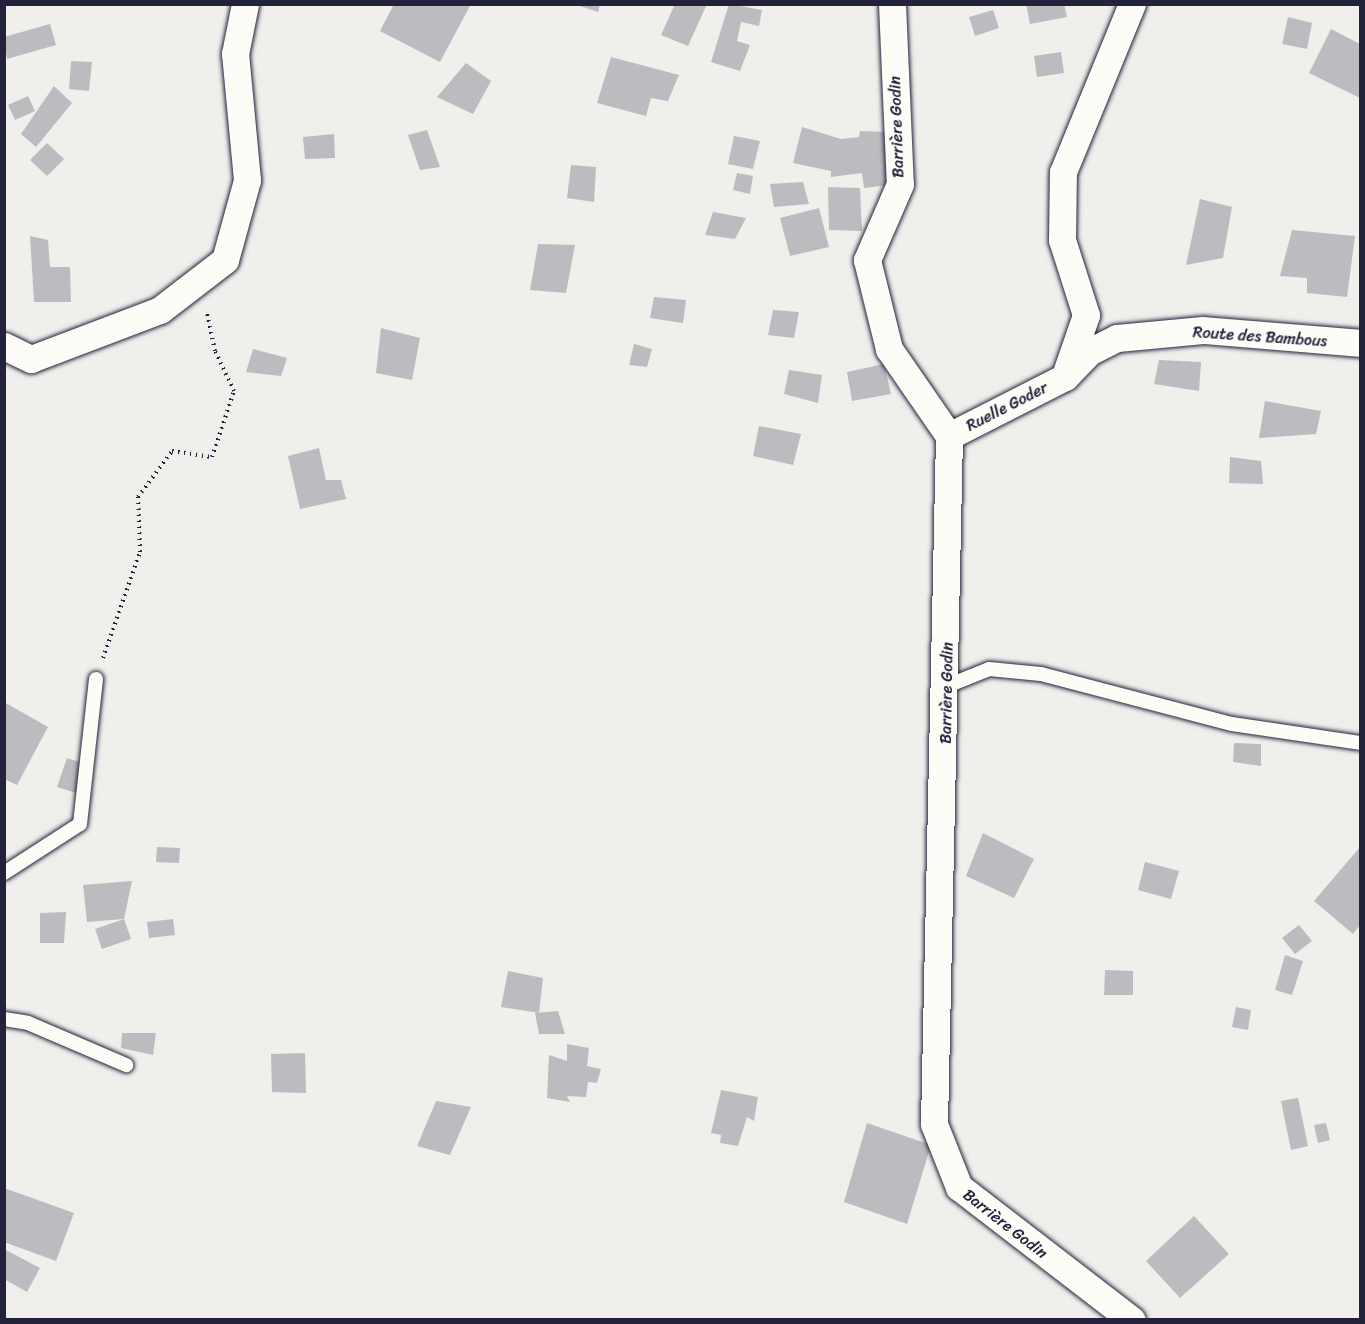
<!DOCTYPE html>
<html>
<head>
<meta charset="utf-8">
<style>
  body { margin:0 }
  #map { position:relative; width:1365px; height:1324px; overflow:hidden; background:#f0efec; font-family:Sriracha,sans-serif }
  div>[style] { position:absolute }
  .building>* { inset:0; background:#bcbcc0 }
  .path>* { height:4px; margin-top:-2px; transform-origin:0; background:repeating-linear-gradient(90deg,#22223b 0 1.5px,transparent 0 6px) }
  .roads { filter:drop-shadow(0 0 2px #22223b) drop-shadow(0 0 2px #22223b) }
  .lane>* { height:14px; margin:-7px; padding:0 7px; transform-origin:7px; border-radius:7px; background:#fdfcf7 }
  .street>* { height:27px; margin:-13.5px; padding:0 13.5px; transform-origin:13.5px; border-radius:13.5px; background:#fdfcf7 }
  span { translate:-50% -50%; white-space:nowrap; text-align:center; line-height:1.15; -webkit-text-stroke:6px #fdfcf7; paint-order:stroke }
  .street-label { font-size:16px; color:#22223b }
  .frame { position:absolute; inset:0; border:6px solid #22223b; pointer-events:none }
</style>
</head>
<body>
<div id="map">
  <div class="building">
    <i style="clip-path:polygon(394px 4px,471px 4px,440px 62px,380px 31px)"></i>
    <i style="clip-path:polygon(574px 4px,600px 4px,598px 12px)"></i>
    <i style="clip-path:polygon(675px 4px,707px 4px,688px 46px,661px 35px)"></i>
    <i style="clip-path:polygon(729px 4px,762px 10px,759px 26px,741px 22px,737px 41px,750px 45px,740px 71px,711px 62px)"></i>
    <i style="clip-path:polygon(1026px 4px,1064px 4px,1067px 17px,1030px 24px)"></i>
    <i style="clip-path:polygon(993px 10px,999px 28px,975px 36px,969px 17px)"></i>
    <i style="clip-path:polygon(1288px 17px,1312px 23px,1307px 49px,1282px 44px)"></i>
    <i style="clip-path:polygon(50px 24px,56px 45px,7px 59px,4px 37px)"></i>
    <i style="clip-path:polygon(1331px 29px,1360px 44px,1360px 98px,1309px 73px)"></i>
    <i style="clip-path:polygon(1061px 52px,1064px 73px,1037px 77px,1034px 56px)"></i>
    <i style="clip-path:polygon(611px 57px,679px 75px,668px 101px,651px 98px,646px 116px,597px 103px)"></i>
    <i style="clip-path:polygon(71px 61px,92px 62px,89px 91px,69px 89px)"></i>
    <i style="clip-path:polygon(466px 63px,491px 81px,473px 114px,437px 97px)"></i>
    <i style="clip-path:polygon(54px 86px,72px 103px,36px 147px,21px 134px)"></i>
    <i style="clip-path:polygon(28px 96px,35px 111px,15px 120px,8px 105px)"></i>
    <i style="clip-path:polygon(802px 127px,841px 139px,859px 137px,860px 131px,891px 132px,896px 184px,864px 188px,862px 173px,831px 177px,831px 171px,793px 163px)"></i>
    <i style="clip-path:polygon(427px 130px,440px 167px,420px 170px,408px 135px)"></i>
    <i style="clip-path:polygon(334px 134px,335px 158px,305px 159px,303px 137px)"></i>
    <i style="clip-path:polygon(734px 136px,760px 141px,753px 169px,728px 164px)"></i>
    <i style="clip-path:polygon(47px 143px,64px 159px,47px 176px,30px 160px)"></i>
    <i style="clip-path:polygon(571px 165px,596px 167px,594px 202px,567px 198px)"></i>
    <i style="clip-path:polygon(737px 173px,753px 176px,750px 194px,733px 190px)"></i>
    <i style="clip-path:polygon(803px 182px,809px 204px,774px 207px,770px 184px)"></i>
    <i style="clip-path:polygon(828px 187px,860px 188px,862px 231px,829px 230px)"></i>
    <i style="clip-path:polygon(1200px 199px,1232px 207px,1223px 258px,1186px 265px)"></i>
    <i style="clip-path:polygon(819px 208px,829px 247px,790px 256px,780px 218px)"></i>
    <i style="clip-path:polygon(713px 212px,746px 218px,735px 239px,705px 235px)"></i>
    <i style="clip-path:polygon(1292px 230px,1355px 236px,1347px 297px,1307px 293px,1307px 278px,1280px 276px)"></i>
    <i style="clip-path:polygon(30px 236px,48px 240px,50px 267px,70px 267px,71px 302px,34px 302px)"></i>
    <i style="clip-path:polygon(538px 244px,575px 245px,566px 293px,530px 290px)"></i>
    <i style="clip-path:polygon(654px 297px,686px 300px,683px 323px,650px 318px)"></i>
    <i style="clip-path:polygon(773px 310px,799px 312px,794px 338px,768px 335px)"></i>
    <i style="clip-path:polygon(381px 328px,420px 338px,412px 380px,376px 373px)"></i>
    <i style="clip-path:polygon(634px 344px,652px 349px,647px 367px,629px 365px)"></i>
    <i style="clip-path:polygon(253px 349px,287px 358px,281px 376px,246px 372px)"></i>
    <i style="clip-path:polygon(1159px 360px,1201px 362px,1199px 391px,1154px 384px)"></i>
    <i style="clip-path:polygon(884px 364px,891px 394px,852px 401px,847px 372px)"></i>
    <i style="clip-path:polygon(789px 370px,822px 375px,818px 403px,784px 394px)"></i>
    <i style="clip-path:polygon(1265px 401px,1321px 411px,1316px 434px,1259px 438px)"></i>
    <i style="clip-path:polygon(759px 426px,801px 434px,793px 465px,753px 456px)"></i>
    <i style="clip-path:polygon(319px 448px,326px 480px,341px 480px,346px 499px,300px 509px,288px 456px)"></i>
    <i style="clip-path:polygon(1230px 457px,1261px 461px,1263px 484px,1229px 483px)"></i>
    <i style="clip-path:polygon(4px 702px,48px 727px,17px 785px,4px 779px)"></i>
    <i style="clip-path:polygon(1234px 743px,1261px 744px,1261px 766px,1233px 762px)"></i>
    <i style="clip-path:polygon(67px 758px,86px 764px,76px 793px,57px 787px)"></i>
    <i style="clip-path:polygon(983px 833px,1034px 859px,1014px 898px,966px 876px)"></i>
    <i style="clip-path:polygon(157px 847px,180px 848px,179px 863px,156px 862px)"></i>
    <i style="clip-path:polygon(1360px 847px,1360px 925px,1353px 934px,1314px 901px)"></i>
    <i style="clip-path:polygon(1145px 862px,1179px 871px,1171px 899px,1138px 890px)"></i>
    <i style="clip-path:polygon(132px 881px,124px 919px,87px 922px,83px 885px)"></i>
    <i style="clip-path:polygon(66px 912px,64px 943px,40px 943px,40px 913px)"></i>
    <i style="clip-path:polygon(124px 919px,131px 939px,102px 949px,95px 929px)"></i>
    <i style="clip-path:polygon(173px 919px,175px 935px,149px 938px,147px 922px)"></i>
    <i style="clip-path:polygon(1299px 925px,1312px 941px,1295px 954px,1282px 938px)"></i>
    <i style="clip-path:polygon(1285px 955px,1303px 961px,1292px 995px,1275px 990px)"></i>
    <i style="clip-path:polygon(1105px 970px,1133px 971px,1133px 995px,1104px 995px)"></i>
    <i style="clip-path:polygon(508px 971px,543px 978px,539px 1013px,501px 1007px)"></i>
    <i style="clip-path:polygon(1236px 1007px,1251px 1010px,1248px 1030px,1232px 1027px)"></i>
    <i style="clip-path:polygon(558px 1011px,565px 1034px,539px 1034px,535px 1013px)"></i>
    <i style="clip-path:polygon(122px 1033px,156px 1033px,153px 1055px,121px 1048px)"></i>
    <i style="clip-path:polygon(567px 1044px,589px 1048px,587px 1066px,601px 1069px,597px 1083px,588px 1082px,586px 1097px,567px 1096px,570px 1102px,547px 1098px,549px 1055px,567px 1061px)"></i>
    <i style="clip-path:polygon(305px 1053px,306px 1093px,272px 1092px,271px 1054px)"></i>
    <i style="clip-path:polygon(721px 1090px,758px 1097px,754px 1121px,747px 1117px,738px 1146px,720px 1143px,721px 1135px,711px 1133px)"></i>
    <i style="clip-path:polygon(1298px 1098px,1308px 1146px,1291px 1150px,1281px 1101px)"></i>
    <i style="clip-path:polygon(436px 1101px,471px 1107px,450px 1155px,417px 1146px)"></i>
    <i style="clip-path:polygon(867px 1123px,931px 1145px,907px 1224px,844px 1202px)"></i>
    <i style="clip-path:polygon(1326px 1123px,1330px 1140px,1318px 1143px,1314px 1125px)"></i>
    <i style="clip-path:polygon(4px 1188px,74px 1213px,56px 1261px,4px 1242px)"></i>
    <i style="clip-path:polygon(1194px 1216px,1229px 1254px,1180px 1298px,1146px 1261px)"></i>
    <i style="clip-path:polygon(6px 1250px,40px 1268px,27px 1292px,4px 1279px)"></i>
  </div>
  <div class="path">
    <i style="left:103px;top:658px;width:112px;rotate:-70.8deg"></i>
    <i style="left:140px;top:552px;width:55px;rotate:-92.1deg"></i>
    <i style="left:138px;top:497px;width:57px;rotate:-53.5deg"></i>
    <i style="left:172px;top:451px;width:40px;rotate:8.5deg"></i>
    <i style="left:212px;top:457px;width:70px;rotate:-71.6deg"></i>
    <i style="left:234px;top:391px;width:44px;rotate:-115.4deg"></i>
    <i style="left:215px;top:351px;width:40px;rotate:-102deg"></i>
  </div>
  <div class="roads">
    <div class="lane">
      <i style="left:947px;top:686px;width:45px;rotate:-22deg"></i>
      <i style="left:989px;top:669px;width:52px;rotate:5.5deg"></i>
      <i style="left:1041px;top:674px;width:197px;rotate:14.7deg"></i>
      <i style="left:1232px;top:724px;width:129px;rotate:8.4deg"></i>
      <i style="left:4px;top:873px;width:90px;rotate:-32.8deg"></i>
      <i style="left:80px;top:824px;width:146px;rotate:-83.7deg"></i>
      <i style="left:4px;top:1019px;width:24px;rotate:9deg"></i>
      <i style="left:28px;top:1023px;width:107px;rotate:23.2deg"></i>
    </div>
    <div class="street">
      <i style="left:892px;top:4px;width:180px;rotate:87.5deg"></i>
      <i style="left:900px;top:184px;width:83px;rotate:113.5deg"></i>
      <i style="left:867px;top:260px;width:92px;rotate:76.1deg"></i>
      <i style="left:889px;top:349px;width:106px;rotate:55.4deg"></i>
      <i style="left:949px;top:436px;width:688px;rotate:91.25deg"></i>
      <i style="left:934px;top:1124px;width:68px;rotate:68.4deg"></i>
      <i style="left:959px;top:1187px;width:218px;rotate:37.6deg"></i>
      <i style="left:4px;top:346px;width:30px;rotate:26deg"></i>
      <i style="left:31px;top:359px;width:138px;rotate:-20.8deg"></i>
      <i style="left:160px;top:310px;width:82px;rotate:-37.6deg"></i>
      <i style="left:225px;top:260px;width:83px;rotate:-74.6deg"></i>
      <i style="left:247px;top:180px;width:127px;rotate:-95.4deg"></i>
      <i style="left:235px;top:54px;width:51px;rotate:-78.7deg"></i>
      <i style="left:1067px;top:370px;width:58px;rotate:-70.9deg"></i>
      <i style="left:1086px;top:315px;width:79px;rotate:-107.7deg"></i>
      <i style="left:1062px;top:240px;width:68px;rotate:-89.2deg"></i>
      <i style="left:1063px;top:172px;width:182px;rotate:-67.7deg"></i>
      <i style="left:949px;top:436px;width:130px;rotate:-27deg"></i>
      <i style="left:1065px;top:377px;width:35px;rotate:-46deg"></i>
      <i style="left:1089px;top:352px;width:31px;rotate:-27deg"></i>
      <i style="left:1117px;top:338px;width:86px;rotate:-5.3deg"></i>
      <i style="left:1203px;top:330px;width:158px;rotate:4.7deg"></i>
    </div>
  </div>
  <div class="street-label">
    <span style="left:897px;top:127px;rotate:-92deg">Barrière Godin</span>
    <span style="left:1260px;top:337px;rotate:4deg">Route des Bambous</span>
    <span style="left:1007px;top:407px;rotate:-27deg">Ruelle Goder</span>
    <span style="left:947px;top:693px;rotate:-89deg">Barrière Godin</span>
    <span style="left:1005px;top:1224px;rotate:38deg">Barrière Godin</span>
  </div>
  <div class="frame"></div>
</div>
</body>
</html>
